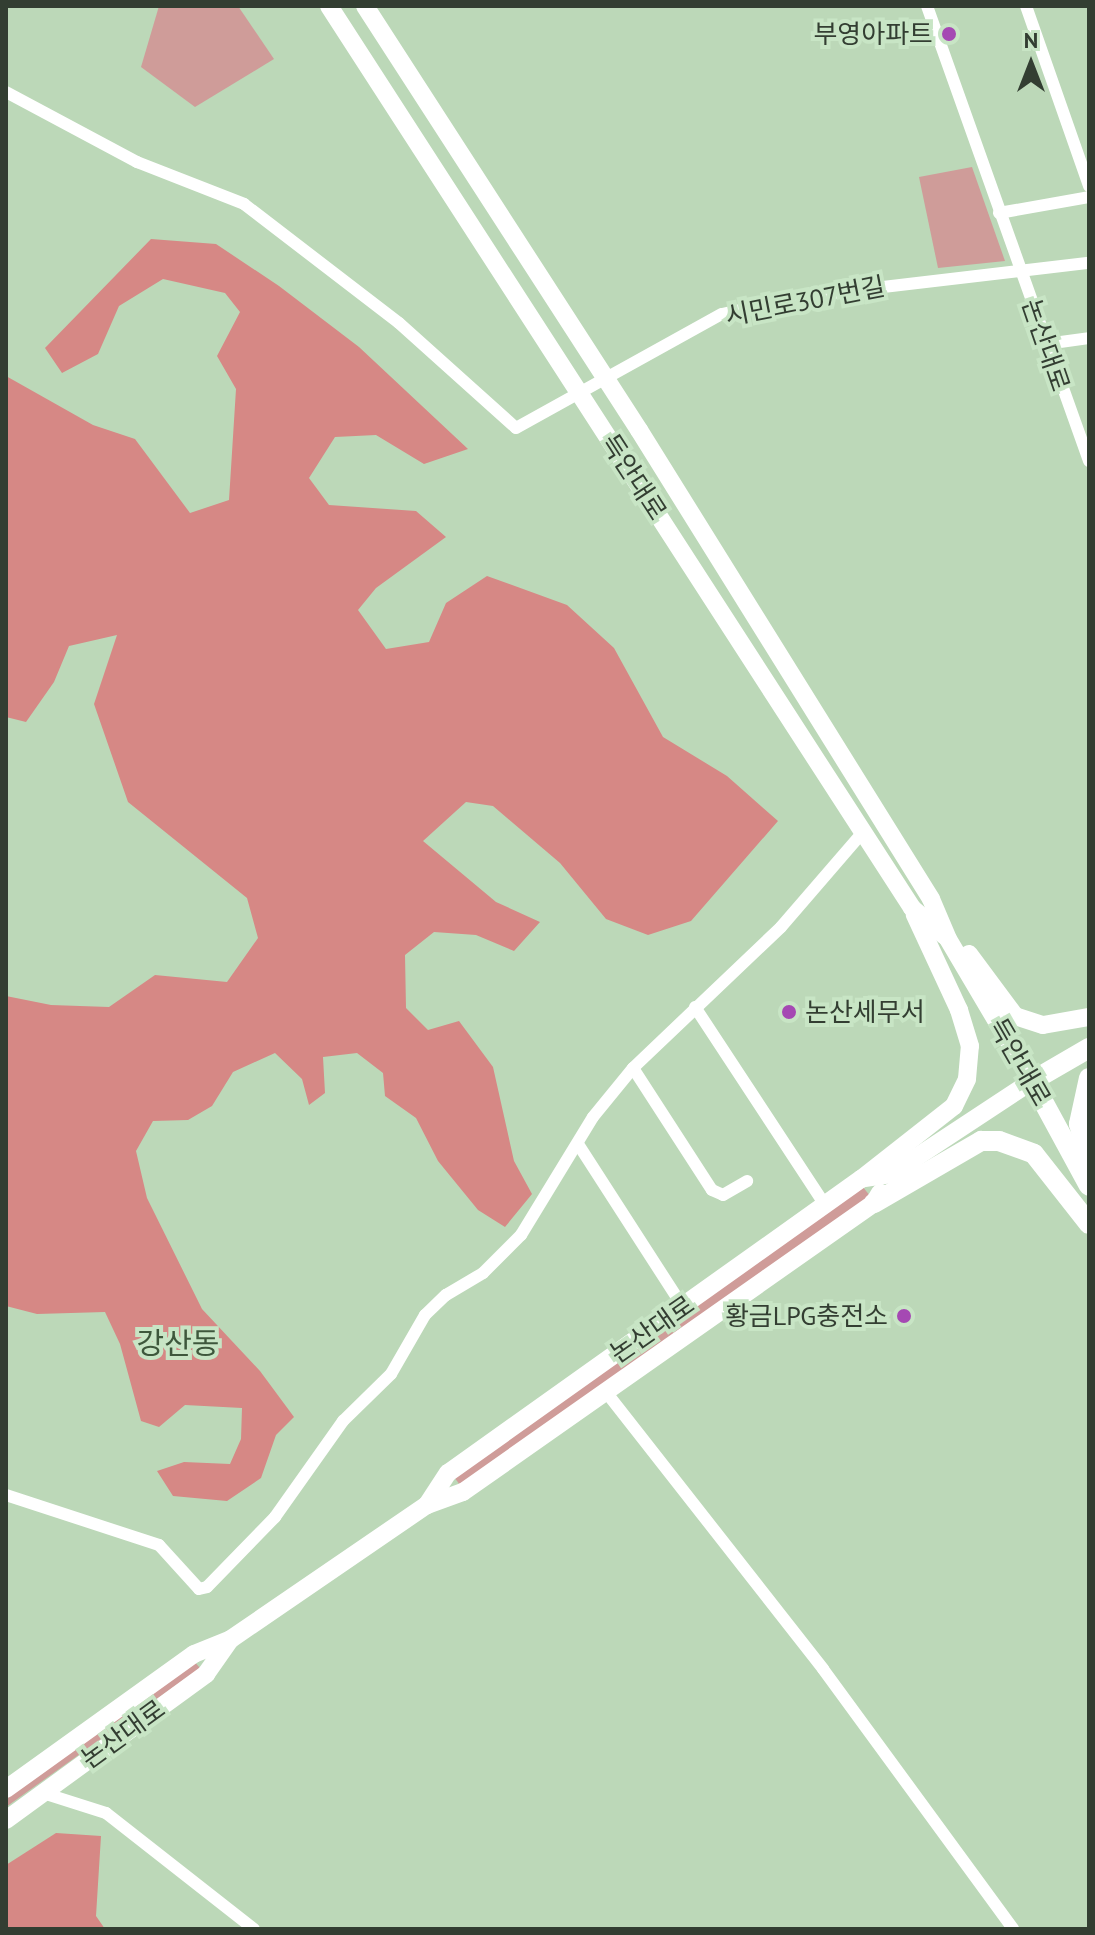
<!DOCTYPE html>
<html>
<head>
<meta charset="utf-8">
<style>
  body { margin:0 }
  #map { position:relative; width:1095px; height:1935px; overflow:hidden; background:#bcd8b8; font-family:"PT Sans","Noto Sans KR",sans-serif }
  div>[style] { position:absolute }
  .green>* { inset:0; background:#cf9c99 }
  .forest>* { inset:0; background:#d68885 }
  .street>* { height:12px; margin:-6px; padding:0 6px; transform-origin:6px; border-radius:6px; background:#fff }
  .secondary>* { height:18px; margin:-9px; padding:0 9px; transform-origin:9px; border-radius:9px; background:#fff }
  .primary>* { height:20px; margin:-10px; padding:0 10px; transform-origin:10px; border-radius:10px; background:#fff }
  .dots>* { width:22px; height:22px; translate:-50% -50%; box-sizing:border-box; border:4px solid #c8e5c5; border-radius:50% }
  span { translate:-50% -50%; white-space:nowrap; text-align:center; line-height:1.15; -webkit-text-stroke:8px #c8e5c5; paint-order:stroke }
  .poi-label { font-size:26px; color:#333e32 }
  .right { translate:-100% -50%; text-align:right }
  .left { translate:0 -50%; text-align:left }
  .street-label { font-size:26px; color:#333e32 }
  .quarter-label { font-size:30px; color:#3e573c }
  .frame { position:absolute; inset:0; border:8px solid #333e32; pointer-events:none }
  .north { position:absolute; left:991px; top:24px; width:80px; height:80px; -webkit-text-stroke:6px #c8e5c5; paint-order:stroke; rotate:0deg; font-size:22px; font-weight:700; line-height:32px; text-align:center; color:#333e32 }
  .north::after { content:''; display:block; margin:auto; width:28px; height:36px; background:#333e32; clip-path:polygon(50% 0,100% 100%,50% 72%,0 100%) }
</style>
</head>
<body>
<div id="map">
  <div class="green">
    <i style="clip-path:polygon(159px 6px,238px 6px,274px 59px,195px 107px,141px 67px)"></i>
    <i style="clip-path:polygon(972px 167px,1005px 261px,938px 268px,919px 177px)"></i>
    <i style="clip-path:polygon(863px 1187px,870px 1196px,460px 1485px,454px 1477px)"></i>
    <i style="clip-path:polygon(193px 1660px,200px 1668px,6px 1807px,6px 1794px)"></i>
  </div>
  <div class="forest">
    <i style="clip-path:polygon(151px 239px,216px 244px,279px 286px,359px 347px,468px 449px,424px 464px,376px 435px,335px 437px,309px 478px,329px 505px,416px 511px,446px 537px,376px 588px,358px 610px,386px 649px,429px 642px,446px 603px,487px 576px,567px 605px,614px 648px,663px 737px,727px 776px,778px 821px,691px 921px,648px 935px,606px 919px,560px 863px,493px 806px,466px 802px,423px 841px,496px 902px,540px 922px,514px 951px,476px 935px,434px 932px,405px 955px,406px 1008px,428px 1030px,459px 1021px,493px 1067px,514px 1161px,532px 1194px,505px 1227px,478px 1210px,438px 1161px,416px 1118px,385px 1096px,383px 1073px,357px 1053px,323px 1057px,325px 1093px,309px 1105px,302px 1079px,275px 1053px,233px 1072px,212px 1106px,188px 1120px,153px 1121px,136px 1151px,147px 1198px,202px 1309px,260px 1371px,294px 1417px,276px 1435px,261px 1478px,227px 1501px,173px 1496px,157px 1471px,184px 1462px,230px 1464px,241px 1439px,242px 1408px,185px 1405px,159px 1427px,141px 1421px,120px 1344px,105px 1312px,37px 1314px,6px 1306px,6px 996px,51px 1005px,109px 1007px,155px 975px,227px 982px,258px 938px,247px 898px,128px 802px,94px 704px,117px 635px,69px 646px,54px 682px,26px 722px,6px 717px,6px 376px,93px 425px,135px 439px,190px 513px,229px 500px,236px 389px,217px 356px,240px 312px,225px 293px,163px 279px,119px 306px,98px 354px,62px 373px,45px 348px)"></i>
    <i style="clip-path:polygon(56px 1833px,101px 1836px,96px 1916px,105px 1929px,6px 1929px,6px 1865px)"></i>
  </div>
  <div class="street">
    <i style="left:927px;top:6px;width:483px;rotate:70.4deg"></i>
    <i style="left:1026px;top:6px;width:191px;rotate:70.7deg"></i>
    <i style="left:6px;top:92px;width:149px;rotate:28.1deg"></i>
    <i style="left:137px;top:162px;width:115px;rotate:21.4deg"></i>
    <i style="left:244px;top:204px;width:195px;rotate:37.5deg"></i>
    <i style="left:399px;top:323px;width:157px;rotate:41.9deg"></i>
    <i style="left:516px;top:428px;width:235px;rotate:-29deg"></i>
    <i style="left:722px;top:314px;width:78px;rotate:-12.6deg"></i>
    <i style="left:798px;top:297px;width:293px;rotate:-6.7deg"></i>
    <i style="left:999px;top:213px;width:91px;rotate:-10.1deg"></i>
    <i style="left:1046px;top:344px;width:43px;rotate:-7.9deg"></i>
    <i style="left:695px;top:1007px;width:237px;rotate:56.7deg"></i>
    <i style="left:633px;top:1068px;width:145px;rotate:57.1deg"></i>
    <i style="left:712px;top:1190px;width:12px;rotate:24deg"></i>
    <i style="left:723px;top:1195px;width:28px;rotate:-30deg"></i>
    <i style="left:578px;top:1144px;width:194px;rotate:57.2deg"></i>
    <i style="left:606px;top:1392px;width:352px;rotate:51.9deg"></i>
    <i style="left:823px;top:1669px;width:322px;rotate:53.8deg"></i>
    <i style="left:6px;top:1495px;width:161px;rotate:18.1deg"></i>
    <i style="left:159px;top:1545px;width:59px;rotate:47.7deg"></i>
    <i style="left:199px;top:1589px;width:8px;rotate:-14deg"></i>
    <i style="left:207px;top:1587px;width:98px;rotate:-45.8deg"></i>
    <i style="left:275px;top:1517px;width:118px;rotate:-54.7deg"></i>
    <i style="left:343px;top:1421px;width:67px;rotate:-44.4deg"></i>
    <i style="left:391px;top:1374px;width:68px;rotate:-60deg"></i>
    <i style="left:425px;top:1315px;width:29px;rotate:-44deg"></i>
    <i style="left:446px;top:1295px;width:43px;rotate:-30.7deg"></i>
    <i style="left:483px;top:1273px;width:54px;rotate:-45deg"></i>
    <i style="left:521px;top:1235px;width:138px;rotate:-58.6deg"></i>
    <i style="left:593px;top:1117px;width:63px;rotate:-50.8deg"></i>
    <i style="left:633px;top:1068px;width:204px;rotate:-43.6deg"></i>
    <i style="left:781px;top:927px;width:125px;rotate:-49.2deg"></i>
    <i style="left:43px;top:1793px;width:66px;rotate:17.6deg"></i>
    <i style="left:106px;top:1813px;width:188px;rotate:38.1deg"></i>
  </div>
  <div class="secondary">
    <i style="left:329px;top:6px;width:1074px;rotate:57.12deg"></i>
    <i style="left:912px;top:908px;width:43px;rotate:40.3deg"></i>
    <i style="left:365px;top:6px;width:505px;rotate:57.13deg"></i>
    <i style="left:639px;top:430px;width:552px;rotate:58.09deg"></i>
    <i style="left:931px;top:899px;width:43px;rotate:67deg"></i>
    <i style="left:948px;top:939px;width:165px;rotate:59.4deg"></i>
    <i style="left:1032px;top:1081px;width:169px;rotate:146.6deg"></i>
    <i style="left:891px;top:1174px;width:30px;rotate:171deg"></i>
    <i style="left:969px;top:954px;width:77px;rotate:53.4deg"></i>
    <i style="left:1015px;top:1016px;width:29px;rotate:18deg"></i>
    <i style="left:1043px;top:1025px;width:47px;rotate:-9.9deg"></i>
    <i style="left:427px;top:1505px;width:38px;rotate:-57deg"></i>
    <i style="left:448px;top:1473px;width:507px;rotate:-35.45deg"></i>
    <i style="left:861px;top:1179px;width:118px;rotate:-38.1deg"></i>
    <i style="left:954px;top:1106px;width:30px;rotate:-64deg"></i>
    <i style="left:967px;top:1079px;width:33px;rotate:-85deg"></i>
    <i style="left:970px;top:1046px;width:38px;rotate:-107deg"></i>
    <i style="left:959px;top:1010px;width:105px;rotate:-114.9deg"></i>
    <i style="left:6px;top:1789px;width:231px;rotate:-35.7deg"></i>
    <i style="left:194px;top:1654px;width:40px;rotate:-22deg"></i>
    <i style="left:231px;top:1639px;width:237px;rotate:-34.4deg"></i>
    <i style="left:427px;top:1505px;width:38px;rotate:-20deg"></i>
    <i style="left:463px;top:1492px;width:502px;rotate:-35.11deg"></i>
    <i style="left:874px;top:1203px;width:12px;rotate:-59deg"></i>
    <i style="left:6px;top:1820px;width:248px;rotate:-36.1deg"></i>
    <i style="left:206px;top:1674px;width:42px;rotate:-54.8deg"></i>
  </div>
  <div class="primary">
    <i style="left:1089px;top:1048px;width:66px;rotate:149.9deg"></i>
    <i style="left:1032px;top:1081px;width:119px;rotate:61.5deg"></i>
    <i style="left:1089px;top:1078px;width:47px;rotate:102.3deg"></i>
    <i style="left:1079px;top:1124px;width:35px;rotate:74deg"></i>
    <i style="left:874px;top:1203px;width:124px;rotate:-30.1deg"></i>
    <i style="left:981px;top:1141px;width:18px"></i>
    <i style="left:999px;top:1141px;width:37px;rotate:20deg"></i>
    <i style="left:1034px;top:1154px;width:89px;rotate:51.8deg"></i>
  </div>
  <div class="dots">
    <i style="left:949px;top:34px;background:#a549b3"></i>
    <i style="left:789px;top:1012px;background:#a549b3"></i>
    <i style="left:904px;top:1316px;background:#a549b3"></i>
  </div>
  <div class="poi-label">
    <span class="right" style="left:933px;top:34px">부영아파트</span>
    <span class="left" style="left:805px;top:1012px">논산세무서</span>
    <span class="right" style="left:888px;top:1316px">황금LPG충전소</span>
  </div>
  <div class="street-label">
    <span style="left:805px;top:301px;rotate:-11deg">시민로307번길</span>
    <span style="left:1046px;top:345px;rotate:71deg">논산대로</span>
    <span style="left:634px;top:477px;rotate:57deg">득안대로</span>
    <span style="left:1020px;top:1062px;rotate:60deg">득안대로</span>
    <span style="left:652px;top:1329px;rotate:-35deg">논산대로</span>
    <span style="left:123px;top:1734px;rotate:-36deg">논산대로</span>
  </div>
  <div class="quarter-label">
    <span style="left:178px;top:1343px">강산동</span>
  </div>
  <div class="frame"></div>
  <div class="north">N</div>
</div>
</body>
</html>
